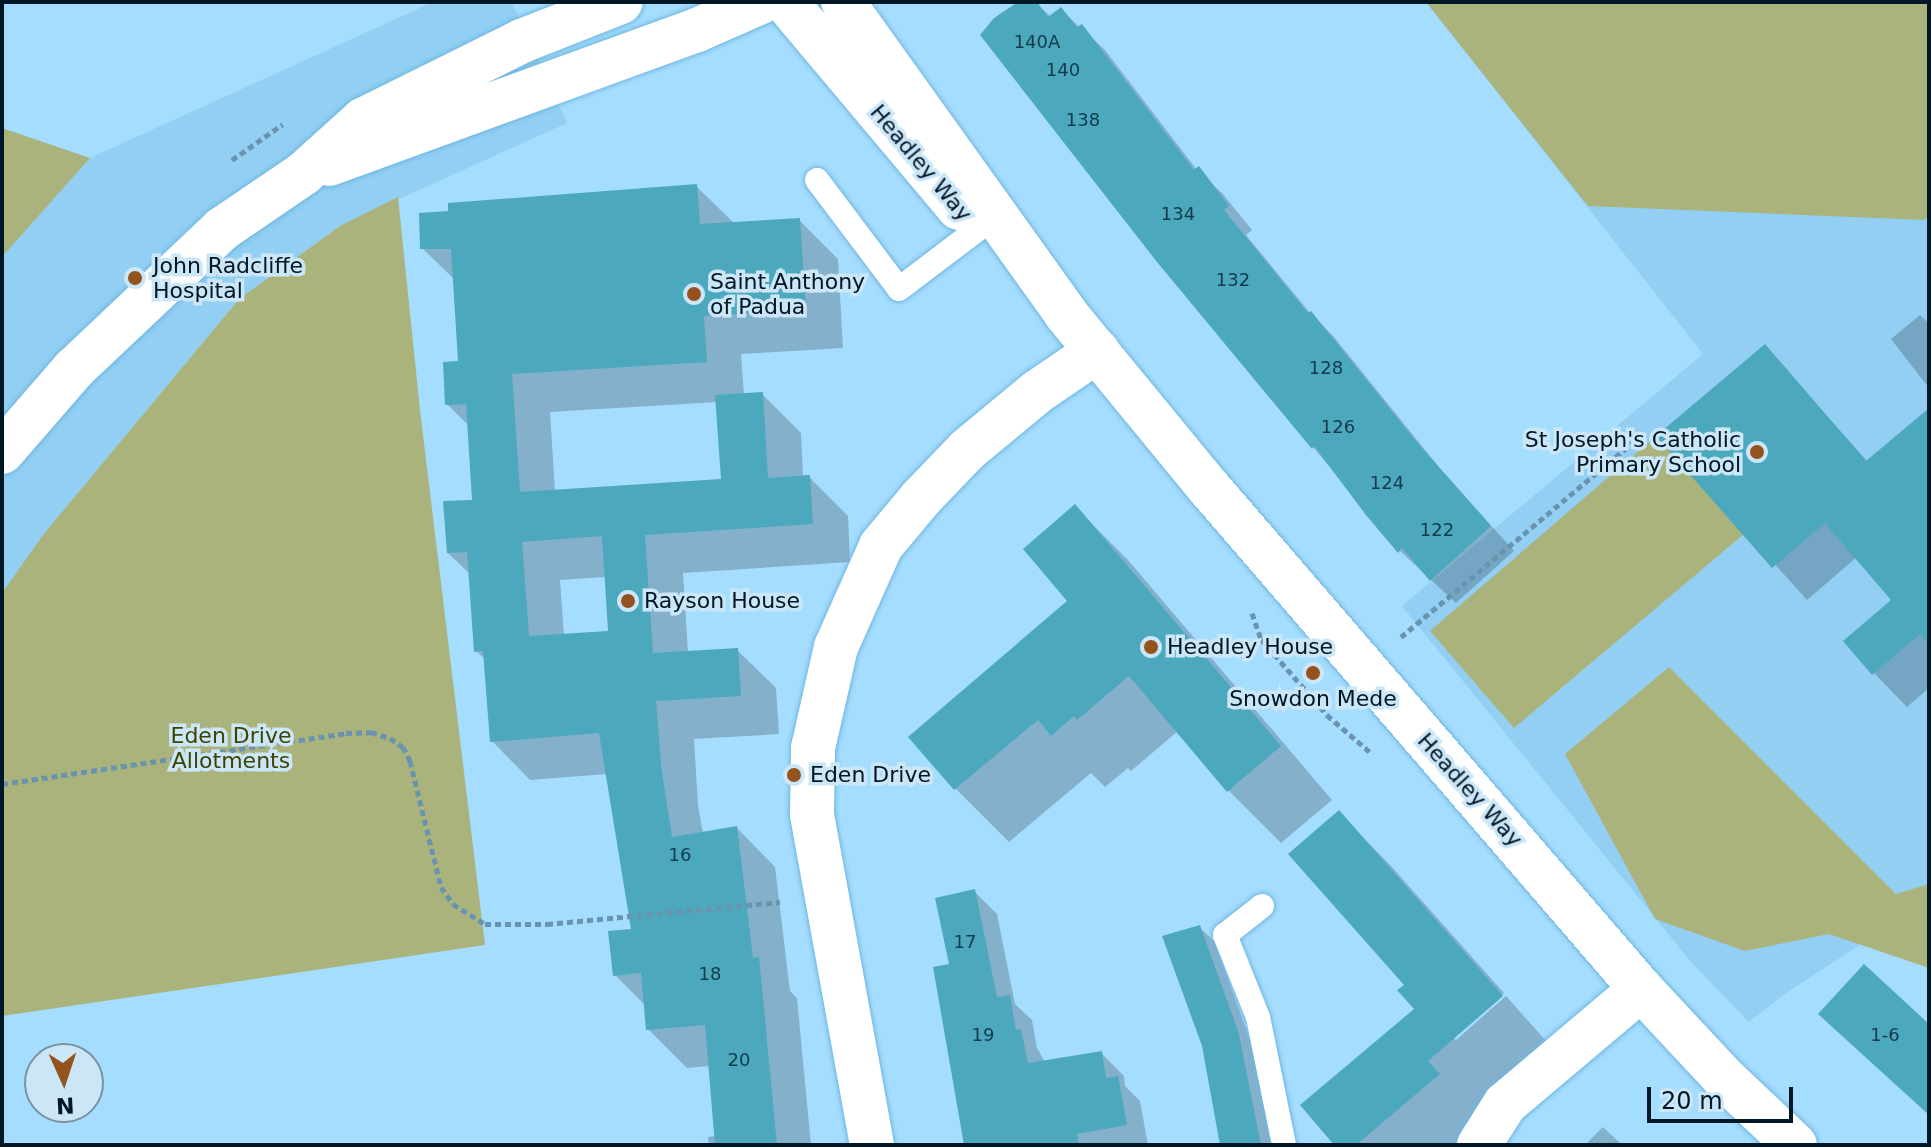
<!DOCTYPE html>
<html>
<head>
<meta charset="utf-8">
<style>
  body { margin:0 }
  #map { position:relative; width:1931px; height:1147px; overflow:hidden; background:#a5ddff; font-family:"DejaVu Sans",sans-serif }
  div>[style] { position:absolute }
  .built>* { inset:0; background:#92cff3 }
  .green>* { inset:0; background:#abb37c }
  .shadow>* { inset:0; background:#0003 }
  .building>* { inset:0; background:#4ba8bd }
  .path>* { height:5px; margin-top:-2.5px; transform-origin:0; background:repeating-linear-gradient(90deg,#6994af 0 6px,transparent 0 10px) }
  .roads { filter:drop-shadow(0 0 2px #70b7e0) drop-shadow(0 0 2px #70b7e0) }
  .lane>* { height:24px; margin:-12px; padding:0 12px; transform-origin:12px; border-radius:12px; background:#fff }
  .street>* { height:44px; margin:-22px; padding:0 22px; transform-origin:22px; border-radius:22px; background:#fff }
  .secondary>* { height:44px; margin:-22px; padding:0 22px; transform-origin:22px; border-radius:22px; background:#fff }
  .dots>* { width:22px; height:22px; translate:-50% -50%; box-sizing:border-box; border:4px solid #cbe6f7; border-radius:50% }
  span { translate:-50% -50%; white-space:nowrap; text-align:center; line-height:1.15; -webkit-text-stroke:7px #cbe6f7; paint-order:stroke }
  .number-label { font-size:18px; color:#133b4c }
  .number-label span { -webkit-text-stroke-width:0 }
  .street-label { font-size:22px; color:#001726 }
  .poi-label { font-size:22px; color:#001726 }
  .left { translate:0 -50%; text-align:left }
  .right { translate:-100% -50%; text-align:right }
  .park-label { font-size:22px; color:#3e4400 }
  .frame { position:absolute; inset:0; border:4px solid #001726; pointer-events:none }
  .north { position:absolute; left:24px; top:1043px; width:80px; height:80px; box-sizing:border-box; background:#cbe6f7; border:2px solid #7a93a3; border-radius:50%; rotate:177deg; font-size:22px; font-weight:700; line-height:32px; text-align:center; color:#001726 }
  .north::after { content:''; display:block; margin:auto; width:28px; height:36px; background:#93521e; clip-path:polygon(50% 0,100% 100%,50% 72%,0 100%) }
  .scale { position:absolute; left:1647px; top:1087px; width:146px; height:36px; box-sizing:border-box; border:4px solid #001726; border-top:0; padding-left:10px; font-size:24px; line-height:28px; white-space:nowrap; color:#001726; -webkit-text-stroke:6px #cbe6f7; paint-order:stroke }
</style>
</head>
<body>
<div id="map">
  <div class="built">
    <i style="clip-path:polygon(433px 2px,512px 2px,567px 123px,340px 226px,239px 299px,43px 535px,2px 593px,2px 257px,90px 158px)"></i>
    <i style="clip-path:polygon(1426px 2px,1929px 2px,1929px 900px,1786px 993px,1749px 1022px,1691px 962px,1402px 606px,1703px 354px)"></i>
  </div>
  <div class="green">
    <i style="clip-path:polygon(1426px 2px,1929px 2px,1929px 216px,1924px 220px,1588px 206px)"></i>
    <i style="clip-path:polygon(2px 128px,90px 158px,2px 257px)"></i>
    <i style="clip-path:polygon(398px 197px,420px 410px,485px 945px,2px 1016px,2px 593px,43px 535px,239px 299px,340px 226px)"></i>
    <i style="clip-path:polygon(1656px 436px,1744px 534px,1514px 728px,1430px 631px)"></i>
    <i style="clip-path:polygon(1669px 667px,1896px 894px,1929px 884px,1929px 968px,1829px 934px,1745px 951px,1655px 919px,1565px 754px)"></i>
  </div>
  <div class="shadow">
    <i style="clip-path:polygon(1022px 2px,1035px 2px,1051px 17px,1061px 10px,1105px 50px,1197px 170px,1222px 193px,1252px 230px,1246px 235px,1311px 314px,1334px 337px,1438px 466px,1514px 551px,1456px 603px,1400px 551px,1313px 447px)"></i>
    <i style="clip-path:polygon(evenodd,696px 186px,735px 224px,799px 220px,838px 259px,843px 348px,741px 354px,744px 395px,762px 394px,801px 433px,803px 477px,809px 477px,848px 516px,850px 562px,683px 573px,688px 653px,737px 650px,776px 688px,779px 734px,694px 739px,698px 805px,703px 834px,737px 828px,775px 867px,790px 991px,797px 998px,811px 1145px,709px 1145px,708px 1137px,716px 1136px,710px 1066px,687px 1068px,648px 1029px,646px 1006px,615px 975px,633px 931px,607px 774px,530px 780px,492px 741px,486px 660px,476px 651px,471px 575px,448px 553px,474px 502px,469px 426px,447px 404px,460px 363px,455px 280px,422px 248px,696px 186px,718px 402px,723px 481px,555px 491px,550px 412px,718px 402px,696px 186px,606px 577px,610px 633px,564px 636px,560px 580px,606px 577px)"></i>
    <i style="clip-path:polygon(1920px 315px,1929px 324px,1929px 388px,1891px 339px)"></i>
    <i style="clip-path:polygon(1765px 347px,1868px 462px,1929px 411px,1929px 688px,1907px 707px,1874px 673px,1894px 600px,1857px 557px,1807px 600px,1659px 436px)"></i>
    <i style="clip-path:polygon(1075px 507px,1128px 560px,1332px 800px,1281px 843px,1228px 790px,1178px 731px,1131px 771px,1128px 768px,1105px 787px,1091px 773px,1009px 842px,956px 789px,911px 737px,1070px 601px)"></i>
    <i style="clip-path:polygon(1339px 813px,1391px 866px,1504px 993px,1453px 1037px,1456px 1040px,1506px 996px,1554px 1050px,1471px 1145px,1336px 1145px,1417px 1009px)"></i>
    <i style="clip-path:polygon(974px 891px,997px 914px,1015px 1004px,1032px 1020px,1037px 1048px,1045px 1062px,1101px 1053px,1124px 1076px,1125px 1086px,1140px 1101px,1148px 1145px,964px 1145px,951px 965px)"></i>
    <i style="clip-path:polygon(1200px 928px,1215px 942px,1254px 1052px,1272px 1145px,1222px 1145px)"></i>
    <i style="clip-path:polygon(1603px 1127px,1622px 1145px,1585px 1145px)"></i>
  </div>
  <div class="building">
    <i style="clip-path:polygon(1018px 2px,1037px 2px,1048px 17px,1061px 7px,1077px 27px,1082px 24px,1194px 170px,1199px 166px,1229px 206px,1224px 210px,1308px 313px,1311px 311px,1415px 440px,1491px 526px,1430px 581px,1402px 548px,1398px 553px,1366px 515px,1314px 446px,1312px 449px,1157px 262px,980px 35px,994px 18px)"></i>
    <i style="clip-path:polygon(evenodd,697px 184px,700px 224px,800px 218px,806px 310px,704px 316px,707px 362px,512px 374px,520px 492px,721px 479px,715px 395px,763px 392px,768px 478px,810px 475px,813px 524px,645px 535px,653px 653px,738px 648px,741px 696px,656px 701px,661px 765px,672px 837px,737px 826px,753px 958px,759px 957px,777px 1145px,715px 1145px,705px 1025px,646px 1030px,641px 973px,613px 976px,608px 931px,631px 929px,599px 733px,490px 742px,483px 651px,474px 652px,467px 552px,447px 553px,443px 501px,472px 500px,466px 404px,445px 405px,443px 362px,458px 361px,451px 249px,420px 249px,419px 213px,448px 211px,448px 203px,697px 184px,602px 536px,608px 631px,529px 636px,522px 542px,602px 536px)"></i>
    <i style="clip-path:polygon(1765px 344px,1866px 461px,1929px 408px,1929px 645px,1920px 634px,1872px 675px,1843px 641px,1891px 600px,1825px 523px,1772px 568px,1656px 436px)"></i>
    <i style="clip-path:polygon(1075px 504px,1281px 746px,1227px 792px,1129px 676px,1077px 720px,1074px 716px,1051px 736px,1038px 720px,954px 790px,908px 737px,1067px 601px,1023px 549px)"></i>
    <i style="clip-path:polygon(1339px 810px,1503px 996px,1428px 1061px,1440px 1074px,1356px 1145px,1334px 1145px,1300px 1105px,1414px 1009px,1397px 990px,1404px 985px,1288px 854px)"></i>
    <i style="clip-path:polygon(975px 889px,997px 997px,1010px 995px,1016px 1030px,1021px 1029px,1028px 1063px,1102px 1051px,1106px 1078px,1118px 1076px,1127px 1125px,1077px 1134px,1079px 1145px,964px 1145px,933px 967px,949px 964px,935px 898px)"></i>
    <i style="clip-path:polygon(1200px 925px,1239px 1034px,1261px 1145px,1220px 1145px,1202px 1046px,1162px 936px)"></i>
    <i style="clip-path:polygon(1864px 964px,1929px 1024px,1929px 1115px,1818px 1014px)"></i>
  </div>
  <div class="path">
    <i style="left:232px;top:160px;width:62px;rotate:-35.2deg"></i>
    <i style="left:1252px;top:613px;width:28px;rotate:71deg"></i>
    <i style="left:1261px;top:639px;width:101px;rotate:49deg"></i>
    <i style="left:1327px;top:715px;width:58px;rotate:40.8deg"></i>
    <i style="left:1401px;top:637px;width:308px;rotate:-40deg"></i>
    <i style="left:2px;top:784px;width:348px;rotate:-8.4deg"></i>
    <i style="left:346px;top:733px;width:25px;rotate:-2deg"></i>
    <i style="left:371px;top:732px;width:20px;rotate:18deg"></i>
    <i style="left:390px;top:738px;width:16px;rotate:35deg"></i>
    <i style="left:403px;top:747px;width:16px;rotate:63deg"></i>
    <i style="left:410px;top:761px;width:130px;rotate:76.2deg"></i>
    <i style="left:441px;top:887px;width:21px;rotate:55deg"></i>
    <i style="left:453px;top:904px;width:38px;rotate:32deg"></i>
    <i style="left:485px;top:924px;width:62px"></i>
    <i style="left:547px;top:924px;width:234px;rotate:-5.4deg"></i>
  </div>
  <div class="roads">
    <div class="lane">
      <i style="left:817px;top:180px;width:136px;rotate:53deg"></i>
      <i style="left:899px;top:289px;width:121px;rotate:-37.2deg"></i>
      <i style="left:1262px;top:906px;width:47px;rotate:141.9deg"></i>
      <i style="left:1225px;top:935px;width:88px;rotate:68.1deg"></i>
      <i style="left:1258px;top:1017px;width:131px;rotate:78.5deg"></i>
    </div>
    <div class="street">
      <i style="left:872px;top:1145px;width:336px;rotate:-100.3deg"></i>
      <i style="left:812px;top:814px;width:66px;rotate:-89.1deg"></i>
      <i style="left:813px;top:748px;width:104px;rotate:-77.2deg"></i>
      <i style="left:836px;top:647px;width:111px;rotate:-66deg"></i>
      <i style="left:881px;top:546px;width:62px;rotate:-50.2deg"></i>
      <i style="left:921px;top:498px;width:66px;rotate:-46.2deg"></i>
      <i style="left:967px;top:450px;width:91px;rotate:-39.6deg"></i>
      <i style="left:1037px;top:392px;width:73px;rotate:-34.3deg"></i>
      <i style="left:1479px;top:1145px;width:49px;rotate:-57.6deg"></i>
      <i style="left:1505px;top:1104px;width:178px;rotate:-40.2deg"></i>
    </div>
    <div class="secondary">
      <i style="left:786px;top:2px;width:269px;rotate:50deg"></i>
      <i style="left:843px;top:2px;width:384px;rotate:54.4deg"></i>
      <i style="left:1066px;top:314px;width:227px;rotate:50.6deg"></i>
      <i style="left:1210px;top:489px;width:660px;rotate:49.24deg"></i>
      <i style="left:1641px;top:989px;width:120px;rotate:47deg"></i>
      <i style="left:1723px;top:1077px;width:99px;rotate:43.4deg"></i>
      <i style="left:329px;top:164px;width:392px;rotate:-20deg"></i>
      <i style="left:697px;top:30px;width:70px;rotate:-23.6deg"></i>
      <i style="left:2px;top:452px;width:110px;rotate:-49.1deg"></i>
      <i style="left:74px;top:369px;width:204px;rotate:-43.4deg"></i>
      <i style="left:222px;top:229px;width:98px;rotate:-34.2deg"></i>
      <i style="left:303px;top:174px;width:81px;rotate:-42deg"></i>
      <i style="left:363px;top:120px;width:178px;rotate:-26.4deg"></i>
      <i style="left:522px;top:41px;width:106px;rotate:-21.5deg"></i>
    </div>
  </div>
  <div class="dots">
    <i style="left:135px;top:278px;background:#93521e"></i>
    <i style="left:694px;top:294px;background:#93521e"></i>
    <i style="left:1757px;top:452px;background:#93521e"></i>
    <i style="left:628px;top:601px;background:#93521e"></i>
    <i style="left:1151px;top:647px;background:#93521e"></i>
    <i style="left:1313px;top:673px;background:#93521e"></i>
    <i style="left:794px;top:775px;background:#93521e"></i>
  </div>
  <div class="number-label">
    <span style="left:1037px;top:42px">140A</span>
    <span style="left:1063px;top:70px">140</span>
    <span style="left:1083px;top:120px">138</span>
    <span style="left:1178px;top:214px">134</span>
    <span style="left:1233px;top:280px">132</span>
    <span style="left:1326px;top:368px">128</span>
    <span style="left:1338px;top:427px">126</span>
    <span style="left:1387px;top:483px">124</span>
    <span style="left:1437px;top:530px">122</span>
    <span style="left:680px;top:855px">16</span>
    <span style="left:965px;top:942px">17</span>
    <span style="left:710px;top:974px">18</span>
    <span style="left:983px;top:1035px">19</span>
    <span style="left:1885px;top:1035px">1-6</span>
    <span style="left:739px;top:1060px">20</span>
  </div>
  <div class="street-label">
    <span style="left:921px;top:163px;rotate:50deg">Headley Way</span>
    <span style="left:1470px;top:790px;rotate:48deg">Headley Way</span>
  </div>
  <div class="poi-label">
    <span class="left" style="left:153px;top:278px">John Radcliffe<br>Hospital</span>
    <span class="left" style="left:710px;top:294px">Saint Anthony<br>of Padua</span>
    <span class="right" style="left:1741px;top:452px">St Joseph's Catholic<br>Primary School</span>
    <span class="left" style="left:644px;top:601px">Rayson House</span>
    <span class="left" style="left:1167px;top:647px">Headley House</span>
    <span style="left:1313px;top:699px">Snowdon Mede</span>
    <span class="left" style="left:810px;top:775px">Eden Drive</span>
  </div>
  <div class="park-label">
    <span style="left:231px;top:748px">Eden Drive<br>Allotments</span>
  </div>
  <div class="frame"></div>
  <div class="north">N</div>
  <div class="scale">20 m</div>
</div>
</body>
</html>
